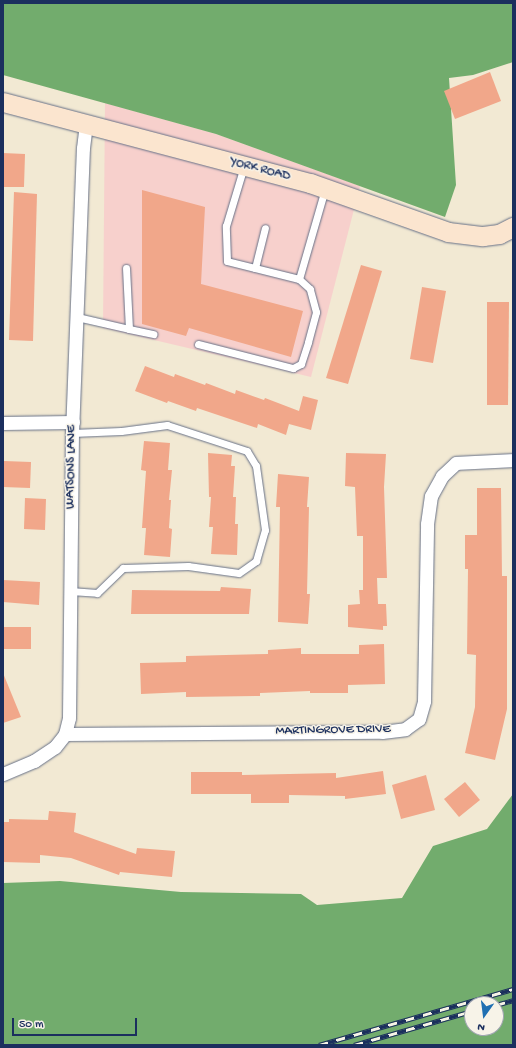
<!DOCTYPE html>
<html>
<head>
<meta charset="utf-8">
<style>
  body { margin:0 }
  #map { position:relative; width:516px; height:1048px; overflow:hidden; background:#f2e9d3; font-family:"Gochi Hand",sans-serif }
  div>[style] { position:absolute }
  .built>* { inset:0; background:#f7d0cc }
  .forest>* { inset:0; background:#72ac6d }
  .building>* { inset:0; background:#f1a78a }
  .roads { filter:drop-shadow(0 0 1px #667087) drop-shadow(0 0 1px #667087) }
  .lane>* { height:7px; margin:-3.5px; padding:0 3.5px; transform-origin:3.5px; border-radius:3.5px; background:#fff }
  .street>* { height:13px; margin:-6.5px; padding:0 6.5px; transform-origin:6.5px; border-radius:6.5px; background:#fff }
  .secondary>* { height:19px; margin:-9.5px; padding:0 9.5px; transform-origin:9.5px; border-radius:9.5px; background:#fbe5cf }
  .rail>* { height:4.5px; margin-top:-2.25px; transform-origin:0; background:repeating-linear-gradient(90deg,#f7f3e8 0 9px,#1b2f5e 0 18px); box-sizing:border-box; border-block:1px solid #1b2f5e }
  span { translate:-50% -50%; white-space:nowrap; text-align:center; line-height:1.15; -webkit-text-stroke:3px #f7f3e8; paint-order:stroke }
  .street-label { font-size:13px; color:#1b2f5e }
  .frame { position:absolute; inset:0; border:4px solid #1b2f5e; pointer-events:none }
  .north { position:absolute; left:464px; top:996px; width:40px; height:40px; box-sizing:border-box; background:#f7f3e8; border:1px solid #9fa5b1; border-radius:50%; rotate:194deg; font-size:11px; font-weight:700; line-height:16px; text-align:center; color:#1b2f5e }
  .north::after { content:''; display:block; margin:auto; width:14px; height:18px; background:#1f6fb2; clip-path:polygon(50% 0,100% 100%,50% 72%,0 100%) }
  .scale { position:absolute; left:12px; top:1018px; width:125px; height:18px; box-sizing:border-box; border:2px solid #1b2f5e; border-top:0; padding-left:5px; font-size:12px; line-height:14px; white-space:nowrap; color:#1b2f5e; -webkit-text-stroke:3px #f7f3e8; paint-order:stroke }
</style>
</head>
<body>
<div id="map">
  <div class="built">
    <i style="clip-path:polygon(105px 103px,216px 134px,360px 186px,311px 377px,103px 328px)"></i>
  </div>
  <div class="forest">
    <i style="clip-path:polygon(3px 3px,513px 3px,513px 62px,473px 75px,449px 78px,456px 185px,445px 217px,216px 134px,3px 75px)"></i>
    <i style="clip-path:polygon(evenodd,513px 794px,513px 1045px,3px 1045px,3px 883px,60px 881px,181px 892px,301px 894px,317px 905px,402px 898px,433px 846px,487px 829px,513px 794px,472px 1004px,496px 1004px,496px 1028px,472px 1028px,472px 1004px)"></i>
  </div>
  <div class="building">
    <i style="clip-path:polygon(490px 72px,501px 101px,455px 119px,444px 91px)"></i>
    <i style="clip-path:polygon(3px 153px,25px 154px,24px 187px,3px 187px)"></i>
    <i style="clip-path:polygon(142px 190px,205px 207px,201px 284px,303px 311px,291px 357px,189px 328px,186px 336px,142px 324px)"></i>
    <i style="clip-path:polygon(14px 192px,37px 194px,33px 341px,9px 340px)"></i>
    <i style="clip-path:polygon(361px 265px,382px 271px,348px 384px,326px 378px)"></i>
    <i style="clip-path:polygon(422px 287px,446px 291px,433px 363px,410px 359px)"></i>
    <i style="clip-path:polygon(487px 302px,509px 302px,508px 405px,487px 405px)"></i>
    <i style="clip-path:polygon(145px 366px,174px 377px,175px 374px,205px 385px,206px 383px,235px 394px,236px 390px,264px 400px,265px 398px,299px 411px,303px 396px,318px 400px,311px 430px,289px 424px,286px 435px,258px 424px,257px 428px,197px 408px,196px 411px,168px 401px,167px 403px,135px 391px)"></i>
    <i style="clip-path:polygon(144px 441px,170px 443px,168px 470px,172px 470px,169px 500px,171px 500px,169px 528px,172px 529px,170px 557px,144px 555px,146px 528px,142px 528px,146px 471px,141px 470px)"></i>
    <i style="clip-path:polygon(208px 453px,232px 455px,231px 466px,235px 466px,233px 497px,236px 497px,235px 524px,238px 524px,237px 555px,211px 554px,213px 527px,209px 527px,211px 497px,209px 497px)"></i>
    <i style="clip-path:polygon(346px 453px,386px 454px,384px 487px,387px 578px,377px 578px,378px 604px,386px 604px,387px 626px,383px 626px,383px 630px,348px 627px,348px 605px,360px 604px,359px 590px,363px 590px,363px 536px,357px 536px,355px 487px,345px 486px)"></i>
    <i style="clip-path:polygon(4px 461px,31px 462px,30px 488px,3px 487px)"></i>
    <i style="clip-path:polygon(278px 474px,309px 477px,307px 507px,309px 507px,307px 594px,310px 594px,308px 624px,278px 622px,280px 507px,276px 507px)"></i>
    <i style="clip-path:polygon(477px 488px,501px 488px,502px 576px,507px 576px,507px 709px,495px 760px,465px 753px,475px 707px,476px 655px,467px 654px,468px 569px,465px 569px,465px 535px,477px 535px)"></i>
    <i style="clip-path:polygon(25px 498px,46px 499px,45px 530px,24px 529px)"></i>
    <i style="clip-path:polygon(3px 580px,40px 582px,39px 605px,3px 602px)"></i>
    <i style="clip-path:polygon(221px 587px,251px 589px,249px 614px,131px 614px,132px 590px,220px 591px)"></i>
    <i style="clip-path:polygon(3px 627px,31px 627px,31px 649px,3px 649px)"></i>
    <i style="clip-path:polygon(384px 644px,385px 684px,348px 685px,348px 693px,310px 693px,310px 691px,260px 693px,260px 696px,186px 697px,186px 692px,141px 694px,140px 663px,186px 662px,186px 656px,268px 654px,268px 650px,301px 648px,301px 654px,359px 654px,359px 645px)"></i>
    <i style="clip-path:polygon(3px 673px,21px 717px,3px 723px)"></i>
    <i style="clip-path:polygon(383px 771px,386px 794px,345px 799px,345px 796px,289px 795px,289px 803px,251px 803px,251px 794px,191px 794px,191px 772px,242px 772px,242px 775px,336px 773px,336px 778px)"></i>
    <i style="clip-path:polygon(426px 775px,435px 810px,401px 819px,392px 785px)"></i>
    <i style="clip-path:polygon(465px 782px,480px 800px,459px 817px,444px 799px)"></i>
    <i style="clip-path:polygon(49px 811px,76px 813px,74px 832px,136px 854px,137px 848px,175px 851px,172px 877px,120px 872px,119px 875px,71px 858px,40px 855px,40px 863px,3px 862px,3px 822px,9px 822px,9px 819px,48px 820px)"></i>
  </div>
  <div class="roads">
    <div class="lane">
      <i style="left:255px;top:268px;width:41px;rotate:-76deg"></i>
      <i style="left:299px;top:279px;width:94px;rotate:-73.9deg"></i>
      <i style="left:77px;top:317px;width:53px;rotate:13deg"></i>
      <i style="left:129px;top:329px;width:61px;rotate:-92.8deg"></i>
      <i style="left:129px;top:329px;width:25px;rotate:12deg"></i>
      <i style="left:198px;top:344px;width:98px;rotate:14.2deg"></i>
      <i style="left:293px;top:368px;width:9px;rotate:-27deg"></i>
      <i style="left:301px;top:364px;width:23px;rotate:-72deg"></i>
      <i style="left:308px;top:342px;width:31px;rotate:-75deg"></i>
      <i style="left:316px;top:312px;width:24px;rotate:-105deg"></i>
      <i style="left:310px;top:289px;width:15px;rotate:-138deg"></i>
      <i style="left:299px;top:279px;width:74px;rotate:-166deg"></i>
      <i style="left:227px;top:261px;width:35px;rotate:-92deg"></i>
      <i style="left:226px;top:226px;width:63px;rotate:-73.3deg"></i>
      <i style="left:70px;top:591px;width:27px;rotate:4deg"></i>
      <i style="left:97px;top:593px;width:36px;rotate:-44deg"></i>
      <i style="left:123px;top:568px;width:65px;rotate:-1.8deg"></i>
      <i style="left:188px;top:566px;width:51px;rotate:7.8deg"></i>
      <i style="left:239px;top:573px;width:21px;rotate:-35deg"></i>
      <i style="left:256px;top:561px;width:32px;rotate:-74deg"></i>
      <i style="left:265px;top:530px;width:65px;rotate:-98deg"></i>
      <i style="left:256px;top:466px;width:17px;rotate:-121deg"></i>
      <i style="left:247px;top:451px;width:84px;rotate:-162deg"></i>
      <i style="left:167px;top:425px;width:46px;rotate:172.6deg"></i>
      <i style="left:121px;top:431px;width:49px;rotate:177.7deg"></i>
    </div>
    <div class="street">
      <i style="left:3px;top:423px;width:70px;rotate:-0.8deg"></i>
      <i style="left:65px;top:734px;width:317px;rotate:-0.4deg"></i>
      <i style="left:382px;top:732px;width:23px;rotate:-7deg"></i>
      <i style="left:405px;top:729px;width:17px;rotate:-36deg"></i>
      <i style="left:419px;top:719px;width:19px;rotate:-74deg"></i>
      <i style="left:424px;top:701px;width:177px;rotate:-89deg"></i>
      <i style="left:427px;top:524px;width:28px;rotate:-82deg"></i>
      <i style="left:431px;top:496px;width:23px;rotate:-61deg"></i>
      <i style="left:442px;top:476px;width:19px;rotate:-43deg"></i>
      <i style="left:456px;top:463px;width:57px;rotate:-3deg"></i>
      <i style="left:3px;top:774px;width:34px;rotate:-23deg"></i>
      <i style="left:34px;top:761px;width:25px;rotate:-34deg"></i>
      <i style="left:55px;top:747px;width:16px;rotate:-52deg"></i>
      <i style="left:65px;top:734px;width:16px;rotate:-76deg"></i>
      <i style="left:69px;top:718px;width:285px;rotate:-89.4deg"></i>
      <i style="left:72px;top:433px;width:285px;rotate:-87.8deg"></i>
      <i style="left:83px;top:148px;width:24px;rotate:-83deg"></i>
    </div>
    <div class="secondary">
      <i style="left:3px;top:102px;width:318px;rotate:14.8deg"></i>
      <i style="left:310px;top:183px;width:146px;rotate:19.5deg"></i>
      <i style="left:448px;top:232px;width:35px;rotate:7deg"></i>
      <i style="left:483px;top:236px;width:16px;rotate:-7deg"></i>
      <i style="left:499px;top:234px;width:16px;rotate:-27deg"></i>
    </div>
  </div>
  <div class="rail">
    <i style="left:496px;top:1005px;width:18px;rotate:-16deg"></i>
    <i style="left:319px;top:1045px;width:202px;rotate:-16.1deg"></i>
    <i style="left:354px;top:1045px;width:123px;rotate:-16.1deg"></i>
  </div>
  <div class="street-label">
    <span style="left:260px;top:170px;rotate:15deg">YORK ROAD</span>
    <span style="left:72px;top:467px;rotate:-89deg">WATSONS LANE</span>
    <span style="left:333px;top:731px;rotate:-1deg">MARTINGROVE DRIVE</span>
  </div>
  <div class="frame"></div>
  <div class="north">N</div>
  <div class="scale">50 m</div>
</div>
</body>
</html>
